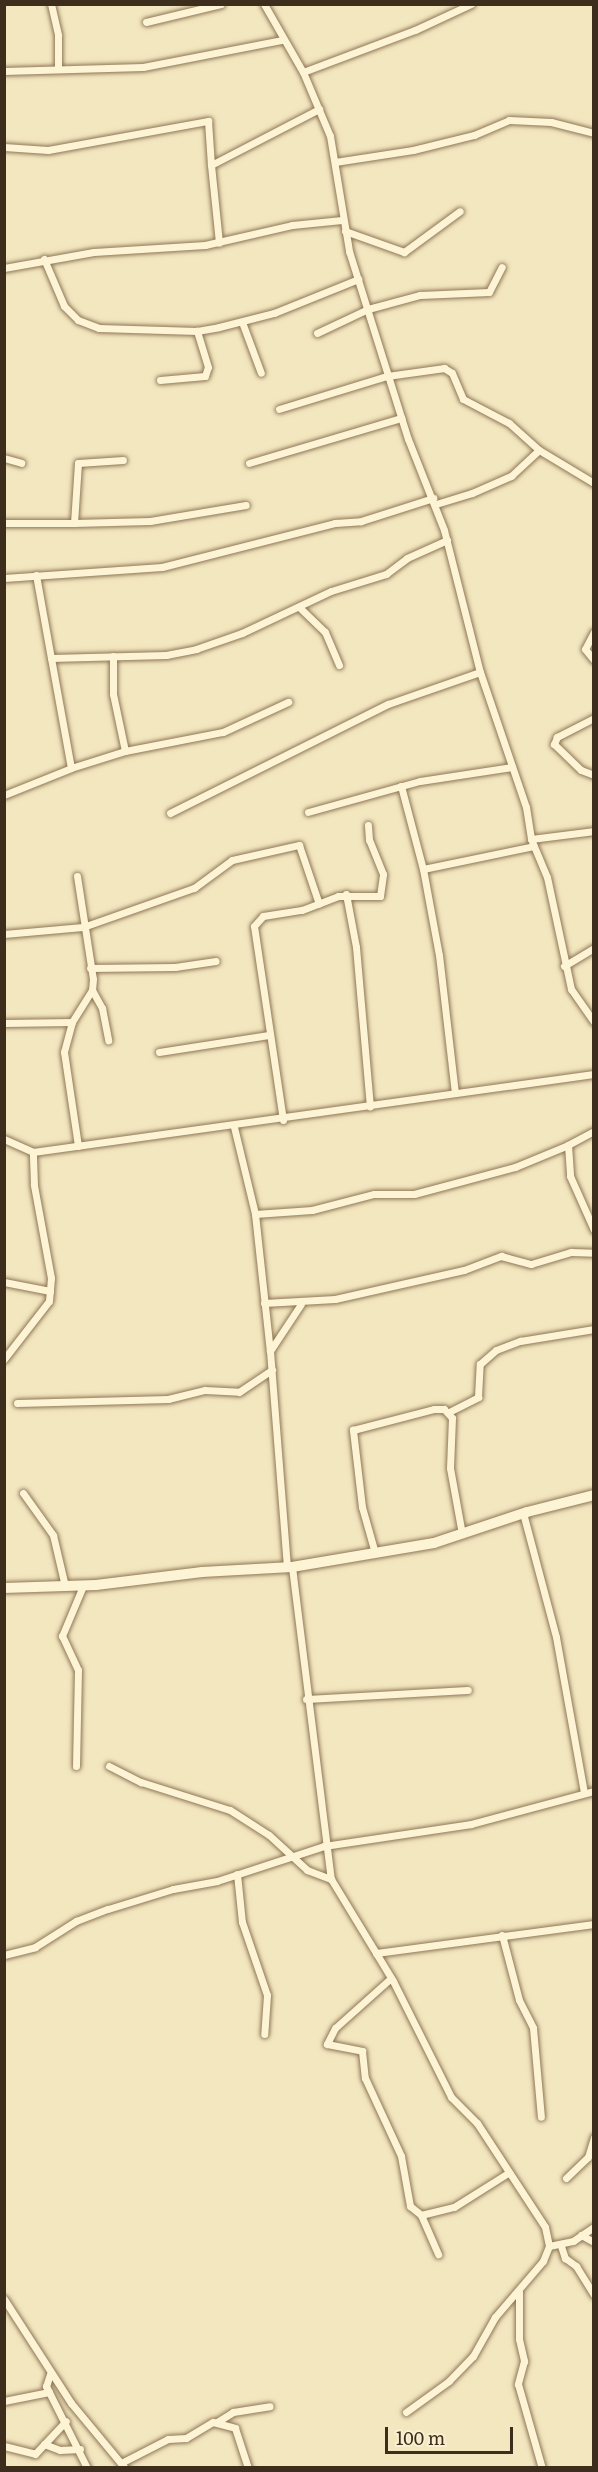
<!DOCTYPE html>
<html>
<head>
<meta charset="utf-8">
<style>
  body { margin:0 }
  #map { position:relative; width:598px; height:2472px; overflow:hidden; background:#f3e7c0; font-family:Literata,serif }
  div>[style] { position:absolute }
  .roads { filter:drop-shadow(0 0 2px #8f7755) drop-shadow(0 0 2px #8f7755) }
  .street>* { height:7px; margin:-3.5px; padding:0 3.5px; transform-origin:3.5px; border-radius:3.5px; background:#fdf3d5 }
  .secondary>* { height:10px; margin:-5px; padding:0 5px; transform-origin:5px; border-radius:5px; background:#fdf3d5 }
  span { translate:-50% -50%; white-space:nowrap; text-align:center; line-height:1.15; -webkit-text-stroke:4.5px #faf0d1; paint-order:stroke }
  .frame { position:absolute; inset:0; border:6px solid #3d2d1c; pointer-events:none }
  .scale { position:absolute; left:385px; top:2427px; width:128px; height:27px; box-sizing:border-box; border:3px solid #3d2d1c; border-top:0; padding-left:8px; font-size:18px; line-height:21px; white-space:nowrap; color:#3d2d1c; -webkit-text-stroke:4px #faf0d1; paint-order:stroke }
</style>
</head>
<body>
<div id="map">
  <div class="roads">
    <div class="street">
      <i style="left:51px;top:4px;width:32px;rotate:77deg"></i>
      <i style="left:58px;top:35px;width:32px;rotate:90deg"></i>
      <i style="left:264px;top:4px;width:78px;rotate:60.2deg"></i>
      <i style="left:303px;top:72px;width:69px;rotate:67.1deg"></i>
      <i style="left:330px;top:136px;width:117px;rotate:80.6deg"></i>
      <i style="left:349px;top:251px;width:197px;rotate:72.6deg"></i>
      <i style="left:408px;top:439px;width:98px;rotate:68.4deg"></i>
      <i style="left:444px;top:530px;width:146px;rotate:75.8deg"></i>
      <i style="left:480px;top:672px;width:143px;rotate:71.2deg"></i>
      <i style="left:526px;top:807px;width:32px;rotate:81deg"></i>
      <i style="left:531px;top:839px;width:41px;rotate:67.2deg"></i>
      <i style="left:547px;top:877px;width:115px;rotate:77.9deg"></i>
      <i style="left:571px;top:989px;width:40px;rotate:55.1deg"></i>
      <i style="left:146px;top:22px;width:77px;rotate:-13.5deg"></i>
      <i style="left:4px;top:71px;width:139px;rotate:-1.6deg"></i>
      <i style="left:143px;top:67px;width:142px;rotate:-11deg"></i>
      <i style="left:303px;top:72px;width:120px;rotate:-20.6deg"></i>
      <i style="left:415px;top:30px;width:62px;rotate:-24.9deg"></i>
      <i style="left:4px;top:147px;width:44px;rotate:3.9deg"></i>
      <i style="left:48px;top:150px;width:163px;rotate:-10.3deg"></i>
      <i style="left:208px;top:121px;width:44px;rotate:86.1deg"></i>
      <i style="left:211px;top:165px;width:122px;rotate:-27.4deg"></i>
      <i style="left:335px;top:162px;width:79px;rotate:-8.7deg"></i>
      <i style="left:413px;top:150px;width:63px;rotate:-13.8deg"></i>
      <i style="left:474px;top:135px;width:38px;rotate:-23deg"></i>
      <i style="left:509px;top:120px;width:42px;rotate:2.7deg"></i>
      <i style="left:551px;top:122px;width:44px;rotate:14.3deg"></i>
      <i style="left:211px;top:165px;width:78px;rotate:84.1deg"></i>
      <i style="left:345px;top:231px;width:63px;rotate:19.6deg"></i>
      <i style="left:404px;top:252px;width:69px;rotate:-36.2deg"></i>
      <i style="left:44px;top:259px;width:51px;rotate:66.9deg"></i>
      <i style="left:64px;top:306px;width:20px;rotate:45deg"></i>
      <i style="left:78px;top:320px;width:22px;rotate:21deg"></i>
      <i style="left:99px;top:328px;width:98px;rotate:1.8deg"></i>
      <i style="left:197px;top:331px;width:22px;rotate:-10deg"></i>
      <i style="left:219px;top:327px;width:57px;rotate:-14.3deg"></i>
      <i style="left:274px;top:313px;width:91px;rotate:-22deg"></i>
      <i style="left:4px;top:268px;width:91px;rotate:-10.1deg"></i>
      <i style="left:94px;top:252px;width:111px;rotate:-3.6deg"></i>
      <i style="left:205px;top:245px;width:89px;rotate:-12.9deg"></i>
      <i style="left:292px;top:225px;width:50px;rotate:-5.7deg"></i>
      <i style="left:242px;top:322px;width:54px;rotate:69.6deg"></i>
      <i style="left:317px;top:333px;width:56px;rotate:-25.2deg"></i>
      <i style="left:368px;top:309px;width:54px;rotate:-15.1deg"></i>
      <i style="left:420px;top:295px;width:69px;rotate:-2.5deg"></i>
      <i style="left:489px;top:292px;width:28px;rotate:-63deg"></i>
      <i style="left:160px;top:380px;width:45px;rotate:-5.1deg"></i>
      <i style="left:205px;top:376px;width:9px;rotate:-72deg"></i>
      <i style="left:208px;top:367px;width:38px;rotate:-107deg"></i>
      <i style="left:279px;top:409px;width:113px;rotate:-17deg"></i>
      <i style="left:387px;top:376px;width:58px;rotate:-8deg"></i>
      <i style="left:444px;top:368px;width:9px;rotate:32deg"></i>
      <i style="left:452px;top:373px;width:28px;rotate:67deg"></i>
      <i style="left:463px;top:399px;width:52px;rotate:27.6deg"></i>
      <i style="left:509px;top:423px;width:40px;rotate:42deg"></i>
      <i style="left:539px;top:450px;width:64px;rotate:31deg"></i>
      <i style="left:4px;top:458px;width:18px;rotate:16deg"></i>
      <i style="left:249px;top:463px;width:159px;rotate:-16.5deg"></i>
      <i style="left:436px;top:504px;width:38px;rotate:-17deg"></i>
      <i style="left:472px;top:493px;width:43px;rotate:-23.6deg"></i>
      <i style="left:511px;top:476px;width:38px;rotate:-43deg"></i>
      <i style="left:4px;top:523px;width:70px"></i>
      <i style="left:74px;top:523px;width:60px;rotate:-86.2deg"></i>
      <i style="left:78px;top:463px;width:45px;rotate:-3.8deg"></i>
      <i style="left:74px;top:523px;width:76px;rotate:-1.5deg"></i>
      <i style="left:150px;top:521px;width:97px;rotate:-9.5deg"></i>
      <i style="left:36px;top:575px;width:84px;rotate:79.8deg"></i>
      <i style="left:4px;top:578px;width:158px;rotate:-4deg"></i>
      <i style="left:162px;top:567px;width:179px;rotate:-14.3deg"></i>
      <i style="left:335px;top:523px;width:26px;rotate:-4deg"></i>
      <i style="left:361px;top:521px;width:76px;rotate:-17.7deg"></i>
      <i style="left:299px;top:607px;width:36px;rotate:44deg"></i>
      <i style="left:325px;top:632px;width:36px;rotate:67deg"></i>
      <i style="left:594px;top:632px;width:19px;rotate:118deg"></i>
      <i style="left:585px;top:649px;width:14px;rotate:51deg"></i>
      <i style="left:113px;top:656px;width:38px;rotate:90deg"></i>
      <i style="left:113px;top:694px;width:58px;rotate:78.1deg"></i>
      <i style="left:594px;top:718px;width:42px;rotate:152.8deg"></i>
      <i style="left:557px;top:737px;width:8px;rotate:113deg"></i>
      <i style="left:554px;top:744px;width:37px;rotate:44deg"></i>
      <i style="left:581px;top:770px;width:14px;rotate:21deg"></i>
      <i style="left:71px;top:768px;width:57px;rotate:-17.5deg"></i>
      <i style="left:125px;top:751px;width:100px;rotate:-11deg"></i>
      <i style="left:223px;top:732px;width:72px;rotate:-24.8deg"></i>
      <i style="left:401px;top:786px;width:86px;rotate:75.2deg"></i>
      <i style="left:423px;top:869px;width:87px;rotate:79.5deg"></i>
      <i style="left:439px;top:955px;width:139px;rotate:83.4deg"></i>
      <i style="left:4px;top:795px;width:72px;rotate:-21.9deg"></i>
      <i style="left:71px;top:768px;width:112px;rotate:-100.3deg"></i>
      <i style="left:51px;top:658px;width:115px;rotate:-1.5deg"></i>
      <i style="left:166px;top:655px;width:31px;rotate:-11deg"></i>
      <i style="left:196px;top:649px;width:49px;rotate:-19.2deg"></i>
      <i style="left:242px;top:633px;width:98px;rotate:-25.3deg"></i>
      <i style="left:331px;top:591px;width:58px;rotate:-17.2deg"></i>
      <i style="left:386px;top:574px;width:26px;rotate:-37deg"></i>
      <i style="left:407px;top:558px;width:44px;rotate:-24.2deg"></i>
      <i style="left:308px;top:812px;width:116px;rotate:-15.5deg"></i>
      <i style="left:420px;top:781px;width:93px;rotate:-8.7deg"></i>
      <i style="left:170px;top:813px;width:244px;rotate:-26.6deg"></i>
      <i style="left:388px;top:704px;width:97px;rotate:-19.2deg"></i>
      <i style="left:531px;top:839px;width:64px;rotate:-7.2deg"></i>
      <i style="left:423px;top:869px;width:113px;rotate:-11.7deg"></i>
      <i style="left:77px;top:876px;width:104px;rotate:81.2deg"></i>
      <i style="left:93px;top:979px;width:11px;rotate:95deg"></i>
      <i style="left:92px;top:990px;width:38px;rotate:122deg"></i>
      <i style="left:72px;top:1022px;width:31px;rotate:105deg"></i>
      <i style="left:64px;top:1052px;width:95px;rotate:81.5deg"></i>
      <i style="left:346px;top:894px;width:54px;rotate:79.3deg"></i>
      <i style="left:356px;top:947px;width:160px;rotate:85deg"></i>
      <i style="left:4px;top:934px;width:79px;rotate:-5.1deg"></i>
      <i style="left:83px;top:927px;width:118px;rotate:-19.4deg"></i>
      <i style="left:194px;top:888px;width:47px;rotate:-36.4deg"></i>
      <i style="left:232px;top:860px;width:69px;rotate:-12.6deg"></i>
      <i style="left:299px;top:845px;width:62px;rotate:71.3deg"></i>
      <i style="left:564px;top:966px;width:35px;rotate:-31deg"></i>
      <i style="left:90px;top:968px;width:85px;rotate:-0.7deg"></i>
      <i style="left:175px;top:967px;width:41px;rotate:-8.3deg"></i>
      <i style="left:92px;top:990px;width:21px;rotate:61deg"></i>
      <i style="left:102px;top:1008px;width:33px;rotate:79deg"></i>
      <i style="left:4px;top:1023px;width:68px;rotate:-0.8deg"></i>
      <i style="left:159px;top:1052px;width:111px;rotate:-8.8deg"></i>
      <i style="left:283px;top:1120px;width:196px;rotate:-98.5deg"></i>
      <i style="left:254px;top:926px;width:13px;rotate:-48deg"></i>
      <i style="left:263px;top:916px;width:39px;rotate:-9deg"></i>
      <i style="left:302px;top:910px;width:39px;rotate:-21deg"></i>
      <i style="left:338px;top:896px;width:42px"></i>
      <i style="left:380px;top:896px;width:22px;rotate:-82deg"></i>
      <i style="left:383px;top:874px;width:37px;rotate:-112deg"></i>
      <i style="left:369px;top:840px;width:15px;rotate:-94deg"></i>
      <i style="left:234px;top:1127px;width:89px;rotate:76.4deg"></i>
      <i style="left:255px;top:1214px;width:138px;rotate:83.8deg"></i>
      <i style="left:270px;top:1351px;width:217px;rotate:85.5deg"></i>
      <i style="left:594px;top:1131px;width:30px;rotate:152deg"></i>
      <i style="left:568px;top:1145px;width:31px;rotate:86deg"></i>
      <i style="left:570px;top:1176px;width:59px;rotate:66deg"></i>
      <i style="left:4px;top:1139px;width:32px;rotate:24deg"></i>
      <i style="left:33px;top:1152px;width:566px;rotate:-7.92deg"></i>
      <i style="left:255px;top:1214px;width:57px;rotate:-4deg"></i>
      <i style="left:312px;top:1210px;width:64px;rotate:-14.5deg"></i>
      <i style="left:374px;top:1194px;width:40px"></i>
      <i style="left:414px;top:1194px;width:105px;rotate:-15deg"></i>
      <i style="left:515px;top:1167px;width:57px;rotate:-22.5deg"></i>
      <i style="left:4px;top:1282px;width:47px;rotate:11.1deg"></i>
      <i style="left:264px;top:1303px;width:71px;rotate:-3.2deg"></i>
      <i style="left:335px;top:1299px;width:132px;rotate:-12.7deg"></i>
      <i style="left:464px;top:1270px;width:40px;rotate:-21deg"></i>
      <i style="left:501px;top:1256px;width:31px;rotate:15deg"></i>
      <i style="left:531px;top:1264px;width:42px;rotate:-16.7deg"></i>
      <i style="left:571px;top:1252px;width:23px;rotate:2deg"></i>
      <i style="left:270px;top:1351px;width:56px;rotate:-56.6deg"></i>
      <i style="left:4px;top:1359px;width:73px;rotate:-52.2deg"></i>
      <i style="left:49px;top:1301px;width:23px;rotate:-85deg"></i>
      <i style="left:51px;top:1278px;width:95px;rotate:-100.4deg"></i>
      <i style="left:34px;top:1185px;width:33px;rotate:-92deg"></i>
      <i style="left:17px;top:1403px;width:151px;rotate:-1.5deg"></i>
      <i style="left:168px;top:1399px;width:38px;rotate:-14deg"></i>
      <i style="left:205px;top:1390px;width:34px;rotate:3deg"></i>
      <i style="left:239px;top:1392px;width:40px;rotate:-34deg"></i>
      <i style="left:449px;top:1412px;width:33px;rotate:-27deg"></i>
      <i style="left:478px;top:1397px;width:33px;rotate:-87deg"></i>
      <i style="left:480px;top:1364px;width:21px;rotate:-41deg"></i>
      <i style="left:496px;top:1350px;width:26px;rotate:-21deg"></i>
      <i style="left:520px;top:1341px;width:75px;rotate:-9.2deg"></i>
      <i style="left:23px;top:1493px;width:52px;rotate:54.5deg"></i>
      <i style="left:53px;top:1535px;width:52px;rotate:76.8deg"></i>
      <i style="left:523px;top:1513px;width:128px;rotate:75.1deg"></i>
      <i style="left:556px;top:1637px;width:158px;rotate:79.8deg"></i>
      <i style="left:375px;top:1553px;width:48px;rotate:-105.8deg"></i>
      <i style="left:362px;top:1507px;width:78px;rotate:-96.7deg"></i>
      <i style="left:353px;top:1430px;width:84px;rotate:-14.5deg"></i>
      <i style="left:434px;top:1409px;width:10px"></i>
      <i style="left:444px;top:1409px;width:12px;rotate:48deg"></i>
      <i style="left:452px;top:1418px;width:50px;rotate:92.3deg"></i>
      <i style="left:450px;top:1468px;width:67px;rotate:79.7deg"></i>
      <i style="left:292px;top:1567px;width:314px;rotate:82.9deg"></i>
      <i style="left:331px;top:1879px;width:119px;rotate:58.7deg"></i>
      <i style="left:393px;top:1981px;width:130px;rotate:63.4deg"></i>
      <i style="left:451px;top:2097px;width:37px;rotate:45deg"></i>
      <i style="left:477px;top:2123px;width:124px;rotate:56.8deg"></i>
      <i style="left:545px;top:2227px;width:19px;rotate:78deg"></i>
      <i style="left:549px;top:2246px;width:16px;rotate:112deg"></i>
      <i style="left:543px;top:2261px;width:74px;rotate:130.6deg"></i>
      <i style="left:495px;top:2317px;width:45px;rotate:119.4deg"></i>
      <i style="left:473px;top:2356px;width:35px;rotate:134deg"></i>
      <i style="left:449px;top:2381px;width:53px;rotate:144.2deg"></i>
      <i style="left:306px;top:1699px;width:162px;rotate:-3.2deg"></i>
      <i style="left:76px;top:1766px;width:96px;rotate:-88.8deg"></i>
      <i style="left:78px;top:1670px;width:38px;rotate:-115deg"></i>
      <i style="left:62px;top:1636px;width:54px;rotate:-67.2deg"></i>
      <i style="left:109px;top:1766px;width:36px;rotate:27deg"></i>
      <i style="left:141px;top:1782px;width:93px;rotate:17.5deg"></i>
      <i style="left:230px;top:1810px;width:46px;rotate:32.7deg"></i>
      <i style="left:269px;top:1835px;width:52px;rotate:42.6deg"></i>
      <i style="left:307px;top:1870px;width:26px;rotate:21deg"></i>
      <i style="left:237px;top:1874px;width:48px;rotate:84.1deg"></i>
      <i style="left:242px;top:1922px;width:77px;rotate:71.1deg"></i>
      <i style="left:267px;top:1995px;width:39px;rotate:94deg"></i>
      <i style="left:502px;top:1935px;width:67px;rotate:75.3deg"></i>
      <i style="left:519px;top:2000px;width:31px;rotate:63deg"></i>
      <i style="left:533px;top:2028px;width:89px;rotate:84.9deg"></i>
      <i style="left:376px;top:1953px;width:220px;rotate:-7.6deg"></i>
      <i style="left:4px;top:1955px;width:32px;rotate:-14deg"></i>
      <i style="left:35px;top:1947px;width:49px;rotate:-32.4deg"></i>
      <i style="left:76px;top:1921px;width:34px;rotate:-21deg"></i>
      <i style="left:108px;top:1909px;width:68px;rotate:-17.1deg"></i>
      <i style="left:173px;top:1889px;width:45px;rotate:-10.3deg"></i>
      <i style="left:217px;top:1881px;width:113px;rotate:-18.1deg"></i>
      <i style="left:324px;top:1846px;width:149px;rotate:-8.5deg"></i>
      <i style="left:471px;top:1824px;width:127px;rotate:-15deg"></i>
      <i style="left:391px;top:1978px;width:75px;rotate:138.2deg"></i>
      <i style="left:335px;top:2028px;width:18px;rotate:117deg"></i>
      <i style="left:327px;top:2044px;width:36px;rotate:11deg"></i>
      <i style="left:362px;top:2051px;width:27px;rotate:84deg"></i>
      <i style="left:365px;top:2078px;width:86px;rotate:65.2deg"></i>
      <i style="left:401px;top:2156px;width:51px;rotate:79.8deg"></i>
      <i style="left:410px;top:2206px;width:14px;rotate:39deg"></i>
      <i style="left:421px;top:2215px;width:43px;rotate:66.4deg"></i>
      <i style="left:566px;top:2178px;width:30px;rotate:-44deg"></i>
      <i style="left:588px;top:2157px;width:21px;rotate:-73deg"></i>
      <i style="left:421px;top:2215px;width:34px;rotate:-14deg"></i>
      <i style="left:454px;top:2207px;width:64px;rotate:-32.2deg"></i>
      <i style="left:581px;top:2235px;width:15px;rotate:28deg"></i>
      <i style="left:549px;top:2246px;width:25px;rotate:-12deg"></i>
      <i style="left:573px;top:2241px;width:25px;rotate:-34deg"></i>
      <i style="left:561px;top:2246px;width:13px;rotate:72deg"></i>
      <i style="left:565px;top:2258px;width:14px;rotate:36deg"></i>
      <i style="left:576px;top:2266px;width:34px;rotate:58deg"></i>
      <i style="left:519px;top:2292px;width:47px;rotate:90deg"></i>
      <i style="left:519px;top:2339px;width:23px;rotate:77deg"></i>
      <i style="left:524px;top:2361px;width:24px;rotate:105deg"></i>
      <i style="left:518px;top:2384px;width:87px;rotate:74.1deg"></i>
      <i style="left:4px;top:2299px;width:124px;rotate:57.2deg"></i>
      <i style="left:71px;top:2403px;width:85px;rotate:50.3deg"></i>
      <i style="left:50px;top:2374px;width:13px;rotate:108deg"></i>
      <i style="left:46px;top:2386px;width:92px;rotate:63.4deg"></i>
      <i style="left:4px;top:2401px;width:46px;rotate:-11.3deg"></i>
      <i style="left:217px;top:2422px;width:19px;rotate:-32deg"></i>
      <i style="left:233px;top:2412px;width:37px;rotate:-9deg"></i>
      <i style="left:44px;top:2444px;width:17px;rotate:21deg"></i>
      <i style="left:60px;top:2450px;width:20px;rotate:-3deg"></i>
      <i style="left:4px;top:2446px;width:32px;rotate:14deg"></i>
      <i style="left:35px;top:2454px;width:45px;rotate:-46.8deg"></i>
      <i style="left:121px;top:2463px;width:53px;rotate:-27.1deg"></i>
      <i style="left:168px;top:2439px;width:18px;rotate:-3deg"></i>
      <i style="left:186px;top:2438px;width:31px;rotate:-31deg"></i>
      <i style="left:213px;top:2422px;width:23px;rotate:15deg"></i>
      <i style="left:235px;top:2428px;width:42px;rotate:72deg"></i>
    </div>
    <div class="secondary">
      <i style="left:4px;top:1588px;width:92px;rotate:-1.9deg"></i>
      <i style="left:96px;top:1585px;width:107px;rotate:-7deg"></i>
      <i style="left:202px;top:1572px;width:90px;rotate:-3.2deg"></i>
      <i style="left:292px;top:1567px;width:144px;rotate:-9.6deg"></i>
      <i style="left:434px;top:1543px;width:98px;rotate:-18.4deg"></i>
      <i style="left:527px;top:1512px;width:69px;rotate:-14.2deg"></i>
    </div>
  </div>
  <div class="frame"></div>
  <div class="scale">100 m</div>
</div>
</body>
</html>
